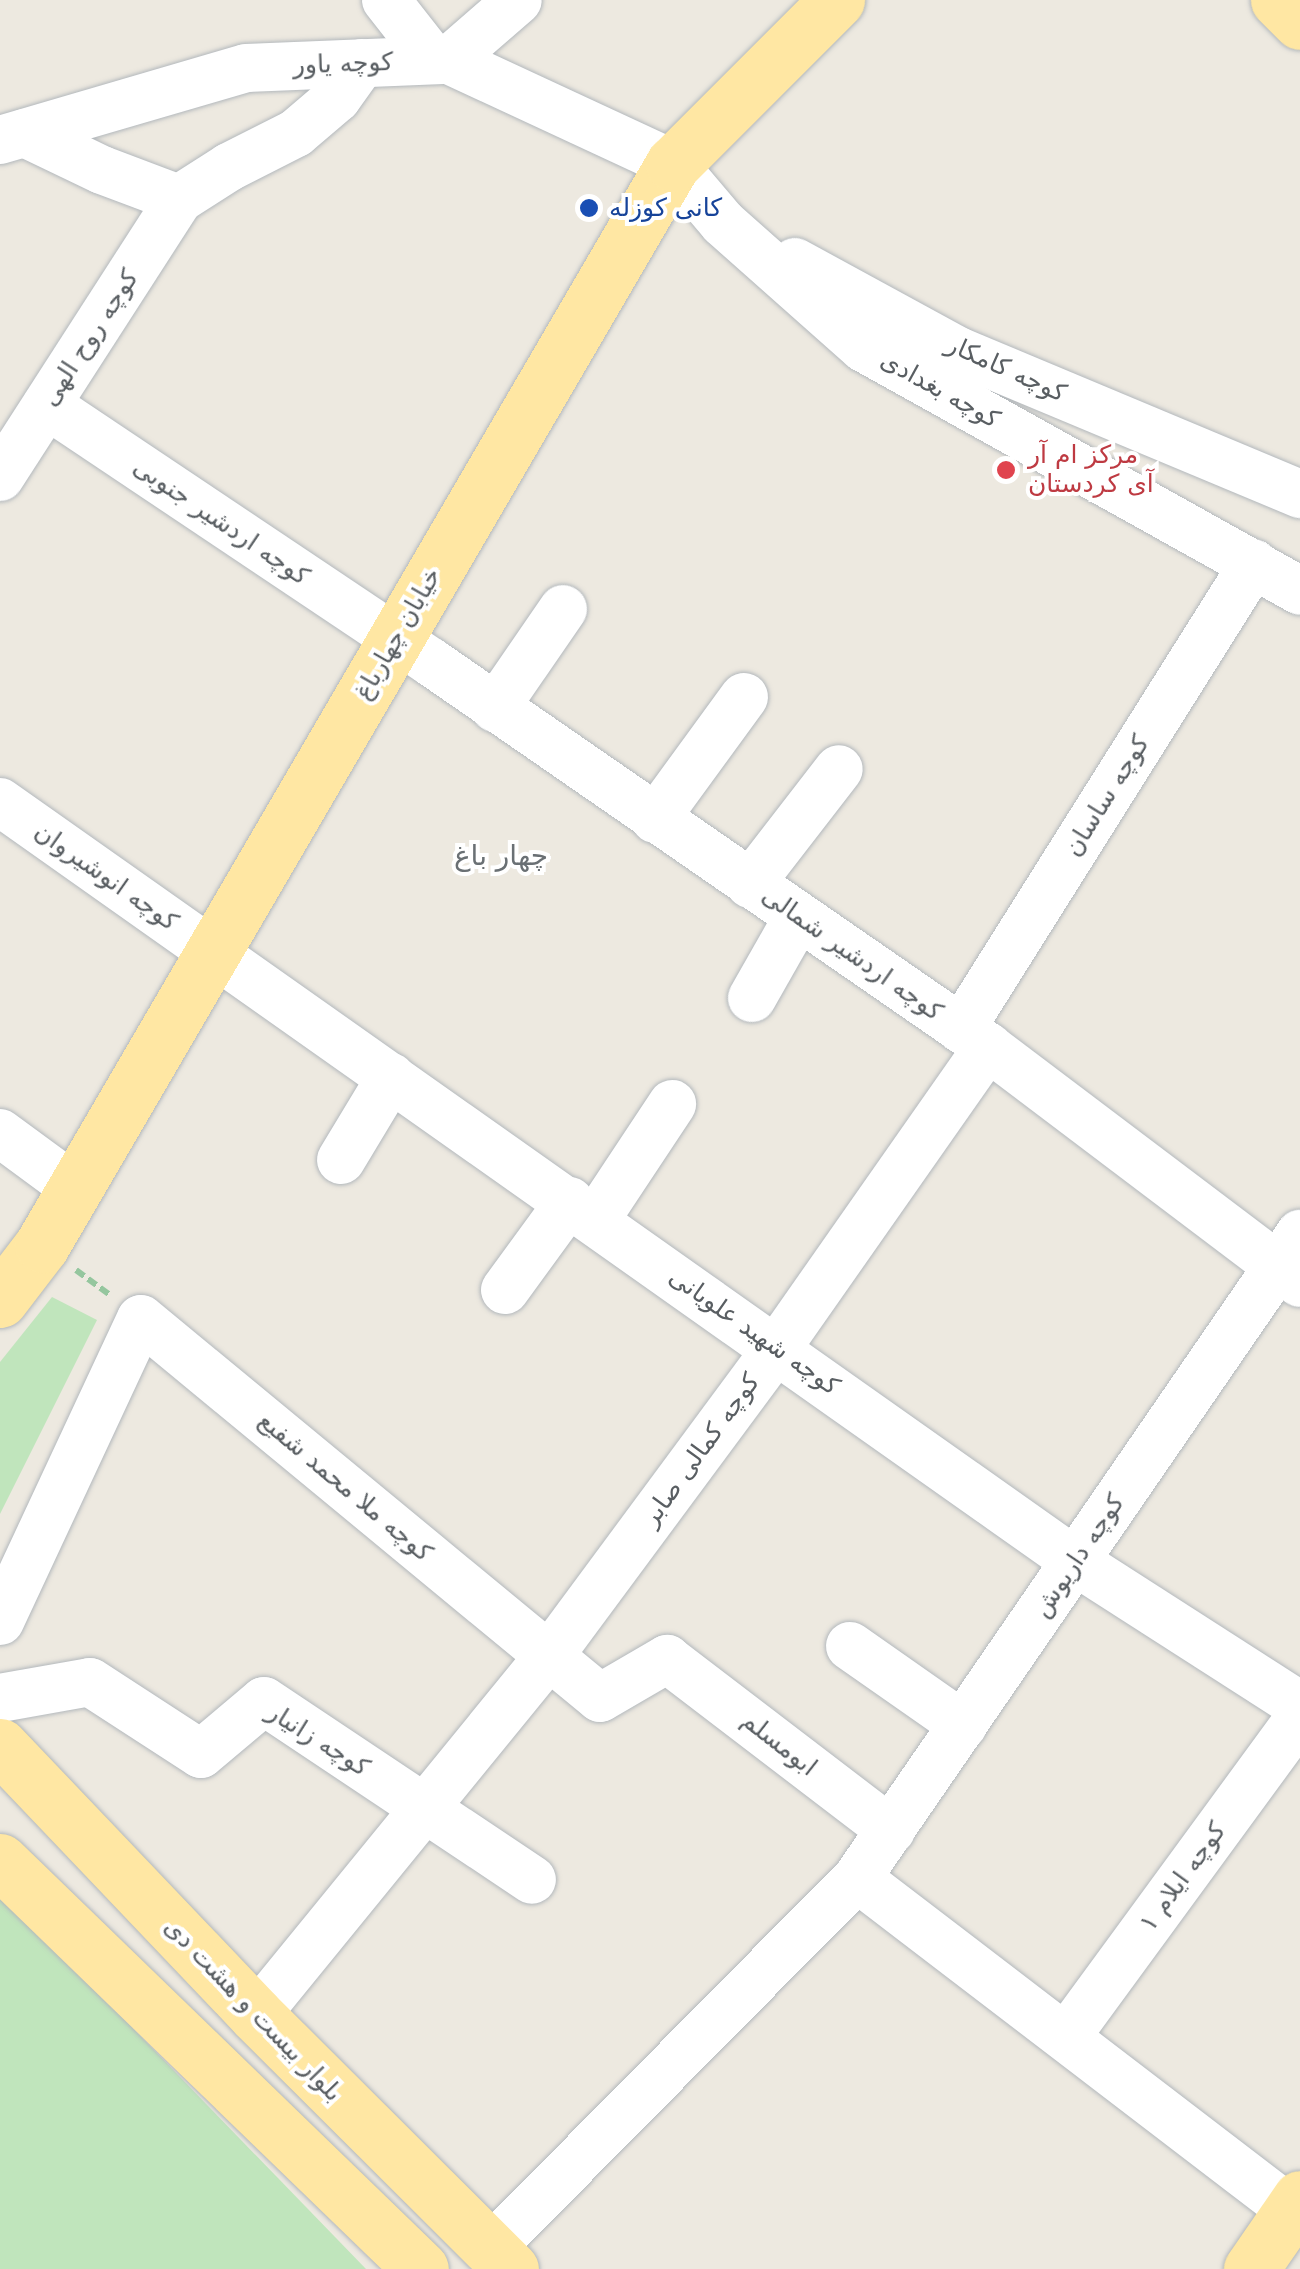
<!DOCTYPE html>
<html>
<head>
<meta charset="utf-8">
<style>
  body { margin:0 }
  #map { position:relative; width:1300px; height:2269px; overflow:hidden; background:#ede9e0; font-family:"DejaVu Sans","Noto Sans Arabic",sans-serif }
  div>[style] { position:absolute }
  .green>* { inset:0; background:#c0e5bc }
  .path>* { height:6px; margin-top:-3px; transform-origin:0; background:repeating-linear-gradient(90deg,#95c69e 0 10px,transparent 0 15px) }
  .roads { filter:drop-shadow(0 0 2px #b3b8bc) drop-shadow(0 0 2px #b3b8bc) }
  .minor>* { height:48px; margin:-24px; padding:0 24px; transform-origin:24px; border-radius:24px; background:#fff }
  .major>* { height:55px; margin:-27.5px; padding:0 27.5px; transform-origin:27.5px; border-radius:27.5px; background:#ffe7a3 }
  .dots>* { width:28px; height:28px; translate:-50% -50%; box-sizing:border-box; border:5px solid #fff; border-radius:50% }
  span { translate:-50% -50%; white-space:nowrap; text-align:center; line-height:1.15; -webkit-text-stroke:8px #fff; paint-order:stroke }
  .street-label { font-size:25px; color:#595e62 }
  .transit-label { font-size:25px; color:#164399 }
  .left { translate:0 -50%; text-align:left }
  .health-label { font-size:25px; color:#be3a42 }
  .neighbourhood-label { font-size:28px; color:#6a7074 }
</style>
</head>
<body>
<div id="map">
  <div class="green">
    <i style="clip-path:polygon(52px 1297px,97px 1320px,0 1514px,0 1362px)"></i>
    <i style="clip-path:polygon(0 1891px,366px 2269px,0 2269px)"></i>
  </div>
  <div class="path">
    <i style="left:76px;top:1270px;width:42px;rotate:36.3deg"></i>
  </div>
  <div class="roads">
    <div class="minor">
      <i style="left:386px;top:0;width:76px;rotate:51.9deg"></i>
      <i style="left:449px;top:60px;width:91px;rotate:-41deg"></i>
      <i style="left:25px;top:133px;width:85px;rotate:25.7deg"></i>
      <i style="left:102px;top:170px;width:82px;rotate:20.6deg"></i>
      <i style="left:179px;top:199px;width:59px;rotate:-32.6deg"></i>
      <i style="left:229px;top:167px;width:75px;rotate:-26.9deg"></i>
      <i style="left:296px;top:133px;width:54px;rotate:-40.5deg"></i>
      <i style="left:337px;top:98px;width:43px;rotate:-54.5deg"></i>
      <i style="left:0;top:140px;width:256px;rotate:-16.3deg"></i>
      <i style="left:246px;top:68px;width:203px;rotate:-2.3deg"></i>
      <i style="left:449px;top:60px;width:247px;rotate:24.9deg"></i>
      <i style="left:673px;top:164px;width:77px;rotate:49.7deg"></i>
      <i style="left:723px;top:223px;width:188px;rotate:41.6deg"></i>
      <i style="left:864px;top:348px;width:499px;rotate:29.1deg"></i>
      <i style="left:795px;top:262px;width:186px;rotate:28.6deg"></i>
      <i style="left:958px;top:351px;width:371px;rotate:22.7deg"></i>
      <i style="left:47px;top:405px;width:462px;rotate:33.8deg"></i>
      <i style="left:431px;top:662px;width:677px;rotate:34.65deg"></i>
      <i style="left:988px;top:1047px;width:391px;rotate:37.1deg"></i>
      <i style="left:0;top:477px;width:331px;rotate:-57.2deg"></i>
      <i style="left:495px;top:708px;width:120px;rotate:-55.5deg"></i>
      <i style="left:0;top:802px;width:1317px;rotate:35.23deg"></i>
      <i style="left:1076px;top:1562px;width:266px;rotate:32.7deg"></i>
      <i style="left:655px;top:819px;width:151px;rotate:-53.9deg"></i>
      <i style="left:750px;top:884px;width:145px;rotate:-52.3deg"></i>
      <i style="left:752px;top:998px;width:93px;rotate:-60.4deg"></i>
      <i style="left:961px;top:1029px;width:550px;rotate:-57.84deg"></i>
      <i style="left:0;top:1133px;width:93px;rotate:36.3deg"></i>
      <i style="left:341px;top:1160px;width:97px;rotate:-58.9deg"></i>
      <i style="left:596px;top:1219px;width:138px;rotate:-56.5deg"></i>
      <i style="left:505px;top:1290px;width:110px;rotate:-53.9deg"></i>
      <i style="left:0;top:1621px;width:333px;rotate:-65deg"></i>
      <i style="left:141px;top:1319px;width:595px;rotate:39.55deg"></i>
      <i style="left:600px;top:1698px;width:78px;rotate:-30.2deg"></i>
      <i style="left:667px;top:1659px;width:282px;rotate:37.4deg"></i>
      <i style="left:850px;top:1646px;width:138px;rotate:35deg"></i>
      <i style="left:0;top:1698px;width:91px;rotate:-10.1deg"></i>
      <i style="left:90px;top:1682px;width:132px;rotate:33deg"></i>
      <i style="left:201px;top:1754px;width:82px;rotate:-40.1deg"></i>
      <i style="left:264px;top:1701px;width:322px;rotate:33.7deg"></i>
      <i style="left:857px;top:1878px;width:546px;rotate:37.42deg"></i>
      <i style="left:256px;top:2015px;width:465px;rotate:-50.8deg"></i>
      <i style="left:550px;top:1655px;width:382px;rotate:-53.5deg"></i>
      <i style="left:777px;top:1348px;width:368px;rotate:-55deg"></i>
      <i style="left:1066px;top:2037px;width:396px;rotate:-53.8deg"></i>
      <i style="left:490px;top:2249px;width:522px;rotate:-45.31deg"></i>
      <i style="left:857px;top:1878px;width:782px;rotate:-55.48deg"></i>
    </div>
    <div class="major">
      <i style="left:1278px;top:0;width:31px;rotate:45deg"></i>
      <i style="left:0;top:1300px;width:69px;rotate:-52.6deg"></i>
      <i style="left:42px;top:1245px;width:1252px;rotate:-59.73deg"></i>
      <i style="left:673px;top:164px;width:232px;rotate:-45deg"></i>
      <i style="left:0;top:1746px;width:371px;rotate:46.4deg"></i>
      <i style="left:256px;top:2015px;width:360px;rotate:44.9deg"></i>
      <i style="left:0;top:1861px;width:586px;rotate:44.1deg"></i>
      <i style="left:1251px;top:2269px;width:86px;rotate:-55.4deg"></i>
    </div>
  </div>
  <div class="dots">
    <i style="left:589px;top:208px;background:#1a4fb4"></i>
    <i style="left:1006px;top:470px;background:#e0444e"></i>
  </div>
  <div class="street-label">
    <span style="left:343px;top:64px;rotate:-2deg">کوچه یاور</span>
    <span style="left:90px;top:338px;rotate:-57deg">کوچه روح الهی</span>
    <span style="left:1006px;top:369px;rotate:24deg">کوچه کامکار</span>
    <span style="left:940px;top:390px;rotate:29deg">کوچه بغدادی</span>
    <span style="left:221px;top:522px;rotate:34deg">کوچه اردشیر جنوبی</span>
    <span style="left:398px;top:634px;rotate:-60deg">خیابان چهارباغ</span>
    <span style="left:1107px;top:796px;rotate:-58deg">کوچه ساسان</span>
    <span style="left:106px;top:877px;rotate:35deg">کوچه انوشیروان</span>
    <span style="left:852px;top:954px;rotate:35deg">کوچه اردشیر شمالی</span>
    <span style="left:754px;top:1332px;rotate:35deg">کوچه شهید علویانی</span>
    <span style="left:701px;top:1450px;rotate:-54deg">کوچه کمالی صابر</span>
    <span style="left:345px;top:1487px;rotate:40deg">کوچه ملا محمد شفیع</span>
    <span style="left:1079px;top:1556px;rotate:-56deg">کوچه داریوش</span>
    <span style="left:318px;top:1740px;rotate:32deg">کوچه زانیار</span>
    <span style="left:779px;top:1744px;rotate:38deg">ابومسلم</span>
    <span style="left:1183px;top:1877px;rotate:-54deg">کوچه ایلام ۱</span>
    <span style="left:253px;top:2010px;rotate:46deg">بلوار بیست و هشت دی</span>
  </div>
  <div class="transit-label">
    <span class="left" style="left:609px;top:208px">کانی کوزله</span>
  </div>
  <div class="health-label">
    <span class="left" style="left:1028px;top:470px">مرکز ام آر<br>آی کردستان</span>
  </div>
  <div class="neighbourhood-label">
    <span style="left:501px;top:856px">چهار باغ</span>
  </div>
</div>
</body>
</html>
